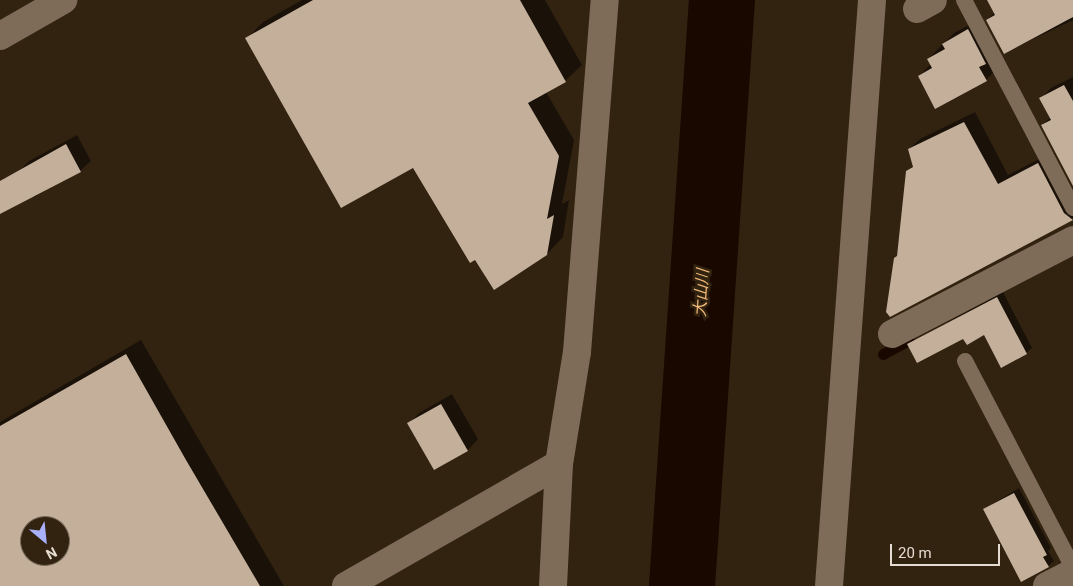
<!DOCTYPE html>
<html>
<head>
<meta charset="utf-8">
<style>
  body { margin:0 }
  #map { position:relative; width:1073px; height:586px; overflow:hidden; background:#322311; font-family:Roboto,"Noto Sans JP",sans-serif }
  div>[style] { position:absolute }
  .shadow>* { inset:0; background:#0007 }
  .stream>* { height:11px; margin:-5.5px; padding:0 5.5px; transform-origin:5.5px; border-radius:5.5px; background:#180800 }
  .river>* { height:66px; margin:-33px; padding:0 33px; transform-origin:33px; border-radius:33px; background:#180800 }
  .building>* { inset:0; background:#c3af9a }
  .service>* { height:16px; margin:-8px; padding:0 8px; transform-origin:8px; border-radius:8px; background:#7e6c58 }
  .minor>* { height:28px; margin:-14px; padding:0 14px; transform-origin:14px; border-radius:14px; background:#7e6c58 }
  span { translate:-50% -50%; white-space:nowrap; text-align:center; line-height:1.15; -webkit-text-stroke:5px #322311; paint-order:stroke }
  .water-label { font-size:16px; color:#f1b978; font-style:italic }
  .north { position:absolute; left:20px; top:516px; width:50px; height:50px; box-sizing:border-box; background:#322311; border:1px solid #7a6d5d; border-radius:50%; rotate:152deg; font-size:14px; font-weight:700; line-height:20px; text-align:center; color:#e5dbd0 }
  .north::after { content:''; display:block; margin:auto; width:18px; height:22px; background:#a9b0fc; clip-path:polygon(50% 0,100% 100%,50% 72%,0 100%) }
  .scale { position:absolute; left:890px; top:544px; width:110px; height:22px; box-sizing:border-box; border:2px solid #e5dbd0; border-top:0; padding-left:6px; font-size:15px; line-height:18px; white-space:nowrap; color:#e5dbd0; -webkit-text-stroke:4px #322311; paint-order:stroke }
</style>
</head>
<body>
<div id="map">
  <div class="shadow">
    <i style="clip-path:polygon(302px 0,545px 0,582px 65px,565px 81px,546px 92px,574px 140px,562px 204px,569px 200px,563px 237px,547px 254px,414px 166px,247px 38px,263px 22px)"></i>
    <i style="clip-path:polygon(989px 0,1073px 0,1073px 20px,1004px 53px,987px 20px,995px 12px)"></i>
    <i style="clip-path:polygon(979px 20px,997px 69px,986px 80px,919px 76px,931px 64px,928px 59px,954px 33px)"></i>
    <i style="clip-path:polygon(1073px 77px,1073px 184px,1042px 125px,1051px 117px,1041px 98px,1051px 88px)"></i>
    <i style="clip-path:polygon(975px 112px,1008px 175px,1049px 154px,1073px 200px,1073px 218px,890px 316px,907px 171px,914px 165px,909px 149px,920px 139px)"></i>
    <i style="clip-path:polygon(77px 135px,91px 161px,80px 171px,34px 197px,18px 172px,29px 161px)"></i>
    <i style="clip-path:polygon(1003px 292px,1032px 348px,1026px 353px,984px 334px,908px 344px)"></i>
    <i style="clip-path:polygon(evenodd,141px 340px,284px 586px,2px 586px,0 582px,0 422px,141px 340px,30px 526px,60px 526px,60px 556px,30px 556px,30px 526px)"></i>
    <i style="clip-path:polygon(452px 394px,478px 439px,468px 450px,435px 469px,409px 424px,419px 413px)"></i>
    <i style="clip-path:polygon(1019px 488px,1051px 548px,1048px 551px,1054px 561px,1048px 566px,984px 509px)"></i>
  </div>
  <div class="stream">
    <i style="left:883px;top:354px;width:29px;rotate:-29deg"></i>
  </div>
  <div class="river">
    <i style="left:682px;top:586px;width:587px;rotate:-86.1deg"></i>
  </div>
  <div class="building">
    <i style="clip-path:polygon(313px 0,520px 0,566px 82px,528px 103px,559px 156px,547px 219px,554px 215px,547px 255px,494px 290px,475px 260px,470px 263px,413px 168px,341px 208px,245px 38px)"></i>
    <i style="clip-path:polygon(987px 0,1073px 0,1073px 17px,1004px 54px,986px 20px,995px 15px)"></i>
    <i style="clip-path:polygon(968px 29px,986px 64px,979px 67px,987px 81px,935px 109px,918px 76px,932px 68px,927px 59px,945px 49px,942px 44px)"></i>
    <i style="clip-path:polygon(1064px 85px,1073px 101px,1073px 186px,1041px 125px,1051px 120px,1039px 98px)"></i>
    <i style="clip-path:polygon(964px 122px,998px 184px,1038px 163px,1064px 213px,1073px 220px,890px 317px,886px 312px,894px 258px,897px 256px,906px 171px,913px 167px,908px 149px)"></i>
    <i style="clip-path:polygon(66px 144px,81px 172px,0 214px,0 181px)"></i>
    <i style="clip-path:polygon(997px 297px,1027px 354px,1001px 368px,984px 335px,967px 345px,963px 339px,917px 363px,907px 344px)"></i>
    <i style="clip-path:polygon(evenodd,126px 354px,186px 460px,260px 586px,0 586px,0 426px,126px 354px,30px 526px,60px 526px,60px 556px,30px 556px,30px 526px)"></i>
    <i style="clip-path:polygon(441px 404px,468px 451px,434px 470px,407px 423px)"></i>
    <i style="clip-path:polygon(1014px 493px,1047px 555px,1043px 557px,1049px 567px,1021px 582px,983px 509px)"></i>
  </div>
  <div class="service">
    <i style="left:964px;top:0;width:235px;rotate:62.3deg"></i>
    <i style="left:965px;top:361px;width:233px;rotate:62.4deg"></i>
  </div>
  <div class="minor">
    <i style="left:917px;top:9px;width:18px;rotate:-29deg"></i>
    <i style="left:0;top:36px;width:73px;rotate:-29.7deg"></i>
    <i style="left:892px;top:334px;width:204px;rotate:-27.4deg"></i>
    <i style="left:346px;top:586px;width:245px;rotate:-29.8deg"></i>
    <i style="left:553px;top:586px;width:122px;rotate:-87.2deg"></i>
    <i style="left:559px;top:464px;width:113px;rotate:-80.9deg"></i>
    <i style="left:577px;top:352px;width:353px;rotate:-85.5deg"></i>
    <i style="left:829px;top:586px;width:588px;rotate:-85.8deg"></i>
    <i style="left:1047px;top:586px;width:29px;rotate:-27deg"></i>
  </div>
  <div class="water-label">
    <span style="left:702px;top:293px;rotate:-86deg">大山川</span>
  </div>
  <div class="north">N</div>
  <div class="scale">20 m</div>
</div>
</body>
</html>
